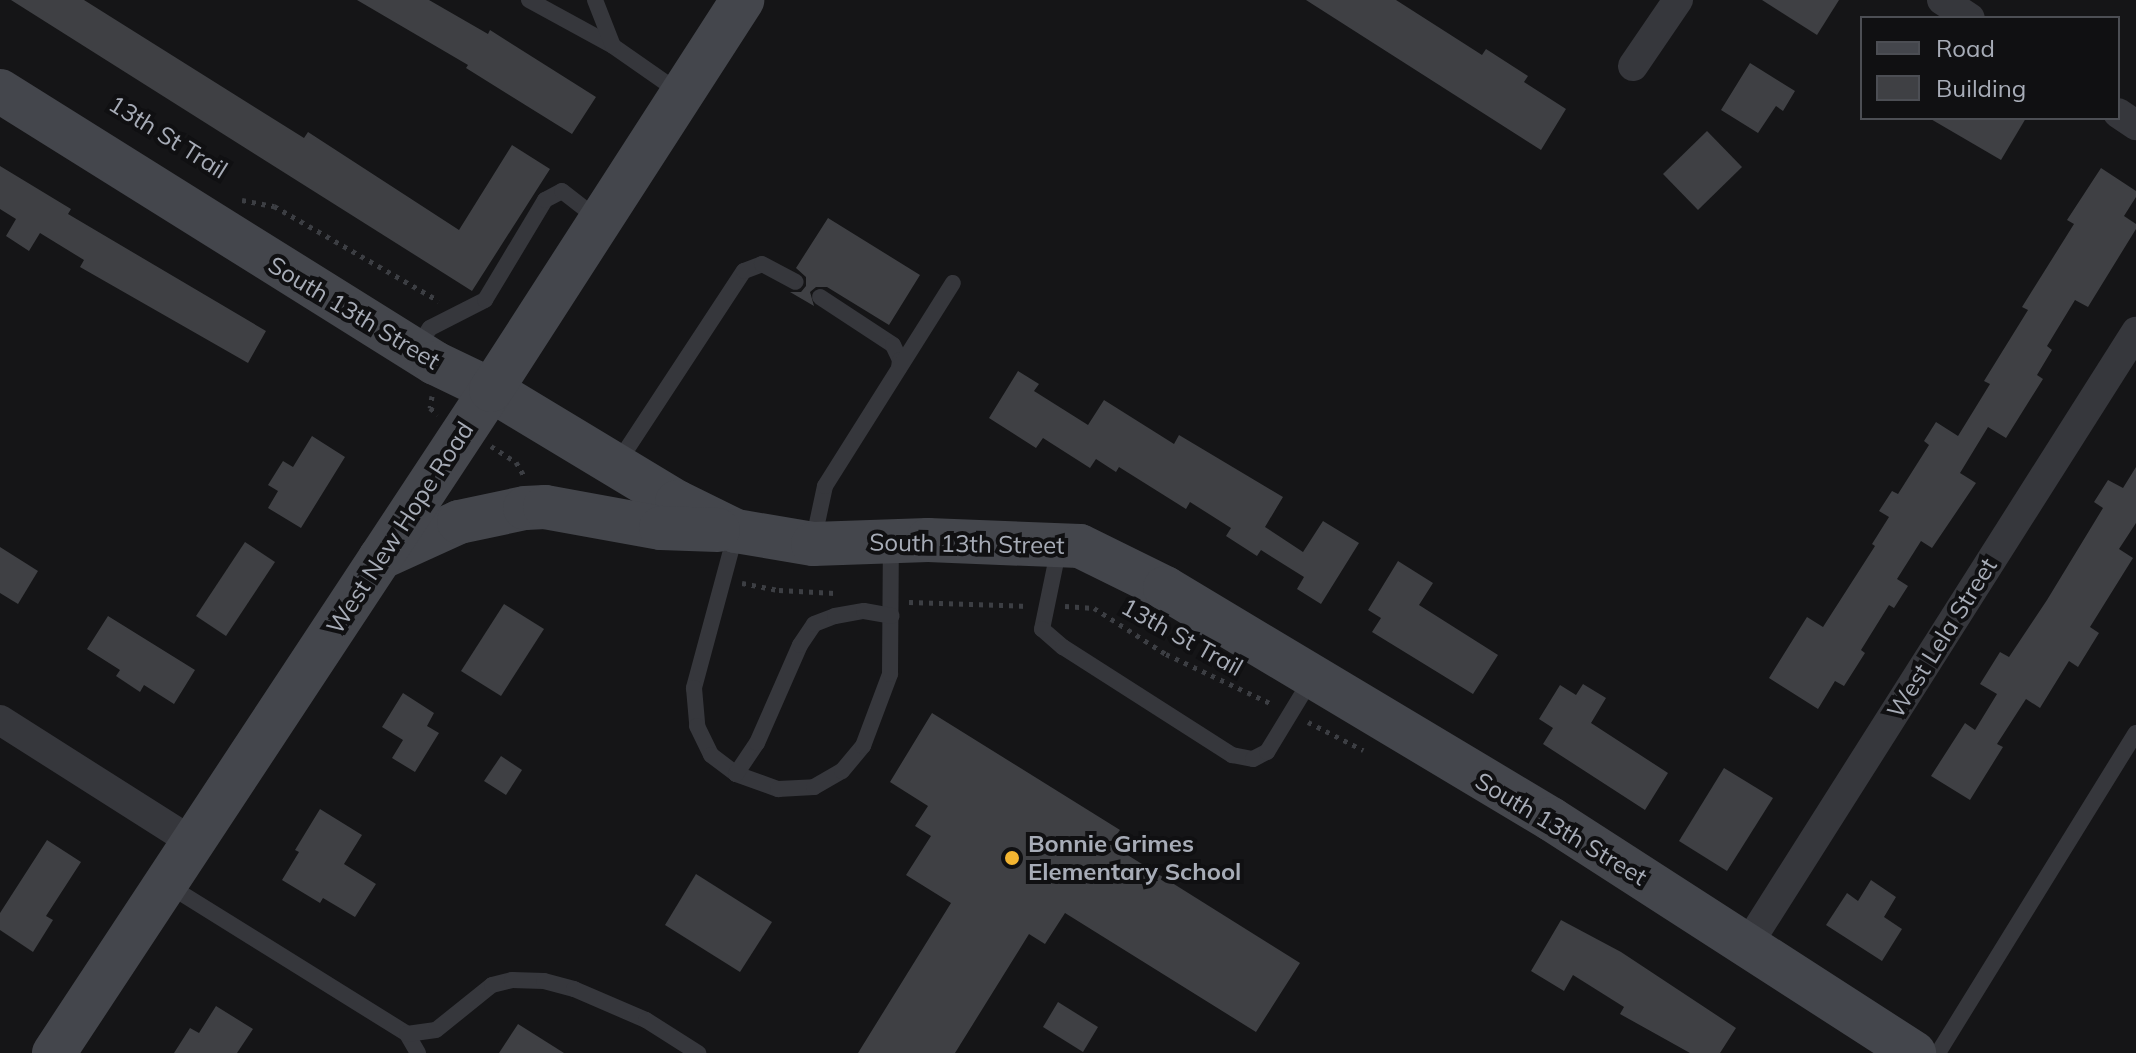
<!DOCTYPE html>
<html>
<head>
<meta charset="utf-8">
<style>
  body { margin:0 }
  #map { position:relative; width:2136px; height:1053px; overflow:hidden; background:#151517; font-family:Mulish,sans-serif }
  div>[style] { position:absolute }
  .building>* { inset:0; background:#3f4044 }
  .path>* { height:5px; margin-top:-2.5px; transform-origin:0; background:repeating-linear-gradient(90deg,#3c3e43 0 4px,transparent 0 10px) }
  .lane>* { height:16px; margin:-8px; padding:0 8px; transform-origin:8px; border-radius:8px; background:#36373c }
  .street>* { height:30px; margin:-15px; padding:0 15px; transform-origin:15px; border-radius:15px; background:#36373c }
  .secondary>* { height:44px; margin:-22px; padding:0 22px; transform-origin:22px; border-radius:22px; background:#44464c }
  .dots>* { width:22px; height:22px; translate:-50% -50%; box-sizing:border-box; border:4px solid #101012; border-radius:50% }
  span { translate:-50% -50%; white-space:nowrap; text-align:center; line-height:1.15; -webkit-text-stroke:8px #101012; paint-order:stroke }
  .street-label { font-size:24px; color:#a7acb7 }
  .poi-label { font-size:24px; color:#a7acb7; font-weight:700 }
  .left { translate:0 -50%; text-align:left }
  .legend { position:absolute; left:1860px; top:16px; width:260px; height:104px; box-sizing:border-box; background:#101012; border:2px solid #4c4e54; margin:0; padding:10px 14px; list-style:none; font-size:24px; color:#a7acb7 }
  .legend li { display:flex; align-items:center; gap:16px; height:40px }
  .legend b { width:40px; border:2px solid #4c4e54 }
</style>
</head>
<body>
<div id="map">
  <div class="building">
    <i style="clip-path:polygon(11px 0,84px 0,304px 138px,308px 132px,459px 230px,512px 145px,550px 169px,472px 291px)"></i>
    <i style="clip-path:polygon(357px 0,429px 0,488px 34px,490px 30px,596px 97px,572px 134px,466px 68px,468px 65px)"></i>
    <i style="clip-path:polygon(1306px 0,1396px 0,1482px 55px,1486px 49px,1528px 76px,1524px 82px,1566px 109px,1541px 150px)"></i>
    <i style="clip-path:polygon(1762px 0,1839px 0,1817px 35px)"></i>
    <i style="clip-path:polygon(1750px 63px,1795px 91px,1783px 111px,1776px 106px,1758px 133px,1721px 110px)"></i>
    <i style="clip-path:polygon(1929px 118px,2026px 118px,2001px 160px)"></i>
    <i style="clip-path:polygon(1707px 131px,1742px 167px,1698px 210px,1663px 174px)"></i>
    <i style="clip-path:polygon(0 166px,71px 209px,68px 214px,266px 331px,248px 363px,80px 267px,84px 260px,40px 233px,29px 251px,6px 236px,16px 219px,0 209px)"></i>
    <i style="clip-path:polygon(2101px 168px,2136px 191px,2136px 197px,2124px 216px,2136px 224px,2136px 229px,2088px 307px,2075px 300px,2047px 346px,2052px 350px,2037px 375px,2043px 379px,2006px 438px,1988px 427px,1960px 473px,1976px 483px,1932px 548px,1921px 541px,1897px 579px,1908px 586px,1894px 608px,1889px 605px,1861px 650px,1865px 653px,1844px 686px,1835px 681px,1818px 709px,1769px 678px,1807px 617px,1823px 627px,1875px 546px,1872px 544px,1889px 517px,1879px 511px,1892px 491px,1898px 494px,1929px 445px,1924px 441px,1936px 422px,1958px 436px,1990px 384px,1984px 381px,2028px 310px,2022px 307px,2074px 224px,2067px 220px)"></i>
    <i style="clip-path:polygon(828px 218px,920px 275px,889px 325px,827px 287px,816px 287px,810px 292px,814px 306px,790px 292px,801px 292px,806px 286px,806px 277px,796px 268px)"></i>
    <i style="clip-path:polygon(1018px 371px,1039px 384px,1034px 391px,1088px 425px,1104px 400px,1174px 444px,1179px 435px,1283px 497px,1265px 527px,1303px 552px,1323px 521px,1359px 543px,1321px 604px,1297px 589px,1304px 577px,1261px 550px,1257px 556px,1226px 536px,1231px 528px,1190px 502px,1186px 509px,1119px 467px,1116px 472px,1096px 459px,1090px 468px,1043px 438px,1036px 448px,989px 418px)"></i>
    <i style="clip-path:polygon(312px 436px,345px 457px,301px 528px,268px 508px,278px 491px,268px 485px,283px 461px,293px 467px)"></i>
    <i style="clip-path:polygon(2136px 467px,2136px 523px,2119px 549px,2133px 558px,2090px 627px,2099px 633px,2078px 667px,2069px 661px,2040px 708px,2026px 699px,1997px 744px,2003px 747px,1970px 800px,1931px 776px,1965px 723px,1975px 730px,1997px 694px,1980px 684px,2000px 652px,2009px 657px,2047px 600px,2103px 508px,2094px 502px,2108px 480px,2123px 488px)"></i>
    <i style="clip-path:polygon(245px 542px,275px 562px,226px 636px,196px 616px)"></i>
    <i style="clip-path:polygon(0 547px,38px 571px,18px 604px,0 593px)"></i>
    <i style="clip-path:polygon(1398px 561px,1433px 583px,1419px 605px,1498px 655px,1473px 694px,1372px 632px,1381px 618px,1368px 610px)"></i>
    <i style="clip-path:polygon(504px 604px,544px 629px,501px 696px,461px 671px)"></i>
    <i style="clip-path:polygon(108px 616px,195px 670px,174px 704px,144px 685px,140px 692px,116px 676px,120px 670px,87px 649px)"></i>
    <i style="clip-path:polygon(1583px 684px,1606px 698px,1591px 723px,1668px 773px,1645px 810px,1543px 744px,1553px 728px,1539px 719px,1560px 685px,1576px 695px)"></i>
    <i style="clip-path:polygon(403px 693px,434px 713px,427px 726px,439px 733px,415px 772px,392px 758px,403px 740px,382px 727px)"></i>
    <i style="clip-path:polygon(932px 713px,1120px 830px,1110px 844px,1300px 963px,1256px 1032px,1065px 913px,1045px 944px,1029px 934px,955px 1053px,858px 1053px,951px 903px,906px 875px,931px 836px,915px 826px,928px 806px,890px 782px)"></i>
    <i style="clip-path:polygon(501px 756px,522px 770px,506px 795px,484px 781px)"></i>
    <i style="clip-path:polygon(1724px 768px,1773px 798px,1727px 871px,1679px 841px)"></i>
    <i style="clip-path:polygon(320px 809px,362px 835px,344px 864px,376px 884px,355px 917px,323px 898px,320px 903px,282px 880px,299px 852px,295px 850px)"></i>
    <i style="clip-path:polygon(47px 840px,81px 862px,46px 916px,53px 920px,33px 952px,0 930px,0 913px)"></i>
    <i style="clip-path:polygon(696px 874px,772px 922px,740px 972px,665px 925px)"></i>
    <i style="clip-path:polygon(1871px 880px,1896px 897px,1884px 917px,1902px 929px,1882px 961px,1826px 925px,1847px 893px,1858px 901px)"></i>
    <i style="clip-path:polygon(1561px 920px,1621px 952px,1736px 1028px,1720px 1053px,1690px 1053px,1620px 1014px,1624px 1007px,1573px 975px,1564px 991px,1531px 971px)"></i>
    <i style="clip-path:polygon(1058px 1002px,1098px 1027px,1083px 1052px,1043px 1027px)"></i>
    <i style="clip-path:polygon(216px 1006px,253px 1029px,237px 1053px,174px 1053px,190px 1028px,199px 1033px)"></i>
    <i style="clip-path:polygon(518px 1024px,564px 1053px,499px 1053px)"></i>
  </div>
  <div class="path">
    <i style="left:242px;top:200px;width:33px;rotate:11deg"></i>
    <i style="left:274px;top:206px;width:190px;rotate:29.9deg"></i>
    <i style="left:432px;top:396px;width:12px;rotate:99deg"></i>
    <i style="left:430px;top:408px;width:10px;rotate:37deg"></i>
    <i style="left:491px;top:446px;width:30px;rotate:33deg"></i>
    <i style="left:516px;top:462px;width:16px;rotate:60deg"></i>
    <i style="left:742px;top:583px;width:38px;rotate:11deg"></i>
    <i style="left:779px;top:590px;width:56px;rotate:3.1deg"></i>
    <i style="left:909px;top:602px;width:118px;rotate:1.9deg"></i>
    <i style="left:1065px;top:606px;width:29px;rotate:4deg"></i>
    <i style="left:1094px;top:608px;width:85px;rotate:32.6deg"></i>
    <i style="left:1166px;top:654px;width:119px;rotate:25.3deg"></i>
    <i style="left:1308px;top:722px;width:62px;rotate:27deg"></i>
  </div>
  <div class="lane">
    <i style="left:529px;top:0;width:96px;rotate:28.7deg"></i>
    <i style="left:613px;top:46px;width:80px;rotate:34.9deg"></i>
    <i style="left:595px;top:0;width:49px;rotate:68.6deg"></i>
    <i style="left:820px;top:297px;width:87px;rotate:33.3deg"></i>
    <i style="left:893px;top:345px;width:17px;rotate:65deg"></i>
    <i style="left:900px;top:360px;width:8px;rotate:97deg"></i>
    <i style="left:416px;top:350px;width:26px;rotate:-58deg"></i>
    <i style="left:430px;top:328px;width:62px;rotate:-27deg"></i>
    <i style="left:485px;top:300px;width:117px;rotate:-59deg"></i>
    <i style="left:545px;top:200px;width:19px;rotate:-28deg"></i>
    <i style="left:562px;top:191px;width:46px;rotate:37.9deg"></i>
    <i style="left:617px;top:464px;width:231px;rotate:-56.7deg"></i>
    <i style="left:744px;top:271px;width:19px;rotate:-21deg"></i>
    <i style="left:762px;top:264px;width:38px;rotate:28deg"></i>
    <i style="left:736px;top:532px;width:162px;rotate:105.1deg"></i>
    <i style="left:694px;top:688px;width:38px;rotate:85deg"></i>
    <i style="left:697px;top:726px;width:32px;rotate:64deg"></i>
    <i style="left:711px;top:755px;width:31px;rotate:37deg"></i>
    <i style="left:736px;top:774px;width:45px;rotate:19.7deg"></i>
    <i style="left:778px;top:789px;width:36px;rotate:-3deg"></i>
    <i style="left:814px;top:787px;width:32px;rotate:-30deg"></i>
    <i style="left:842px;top:771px;width:33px;rotate:-50deg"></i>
    <i style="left:863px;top:746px;width:77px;rotate:-69.4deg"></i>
    <i style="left:890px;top:674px;width:131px;rotate:-89.6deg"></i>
    <i style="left:813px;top:542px;width:57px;rotate:-77.9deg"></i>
    <i style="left:825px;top:486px;width:240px;rotate:-57.8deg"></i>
    <i style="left:1059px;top:547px;width:84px;rotate:101.7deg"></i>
    <i style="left:1042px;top:629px;width:28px;rotate:41deg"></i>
    <i style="left:1063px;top:647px;width:201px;rotate:32.6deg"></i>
    <i style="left:1232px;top:755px;width:21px;rotate:11deg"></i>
    <i style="left:1253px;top:759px;width:16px;rotate:-27deg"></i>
    <i style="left:1267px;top:752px;width:87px;rotate:-58.7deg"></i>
    <i style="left:736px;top:774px;width:37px;rotate:-56deg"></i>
    <i style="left:757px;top:743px;width:107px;rotate:-66.3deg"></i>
    <i style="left:800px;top:645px;width:25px;rotate:-56deg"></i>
    <i style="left:814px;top:624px;width:22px;rotate:-21deg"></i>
    <i style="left:835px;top:616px;width:29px;rotate:-10deg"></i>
    <i style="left:864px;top:611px;width:28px;rotate:10deg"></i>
    <i style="left:168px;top:885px;width:282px;rotate:31.9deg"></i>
    <i style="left:407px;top:1034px;width:22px;rotate:60deg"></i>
    <i style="left:407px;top:1034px;width:29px;rotate:-8deg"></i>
    <i style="left:436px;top:1030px;width:72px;rotate:-38.8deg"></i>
    <i style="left:492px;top:985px;width:21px;rotate:-14deg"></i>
    <i style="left:512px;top:980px;width:32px;rotate:2deg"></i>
    <i style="left:544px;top:981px;width:31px;rotate:15deg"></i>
    <i style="left:574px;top:989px;width:78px;rotate:23.3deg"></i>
    <i style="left:646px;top:1020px;width:62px;rotate:32.4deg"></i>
    <i style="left:1938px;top:1053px;width:376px;rotate:-58.3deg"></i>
  </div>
  <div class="street">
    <i style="left:1942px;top:0;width:33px;rotate:33deg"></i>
    <i style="left:1633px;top:66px;width:80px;rotate:-55.7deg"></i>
    <i style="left:2118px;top:113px;width:22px;rotate:34deg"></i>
    <i style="left:0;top:720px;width:230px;rotate:32.4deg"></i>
    <i style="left:1748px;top:944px;width:725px;rotate:-57.63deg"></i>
  </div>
  <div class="secondary">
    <i style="left:0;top:91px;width:513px;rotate:32.02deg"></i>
    <i style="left:435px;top:363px;width:62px;rotate:25.7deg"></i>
    <i style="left:491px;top:390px;width:217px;rotate:31.1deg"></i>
    <i style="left:677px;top:502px;width:66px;rotate:26.2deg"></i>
    <i style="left:736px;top:531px;width:78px;rotate:9.6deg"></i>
    <i style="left:813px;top:544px;width:115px;rotate:-2deg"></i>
    <i style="left:928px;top:540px;width:152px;rotate:2.3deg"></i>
    <i style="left:1080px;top:546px;width:95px;rotate:26.3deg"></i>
    <i style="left:1165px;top:588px;width:450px;rotate:30.9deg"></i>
    <i style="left:1551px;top:819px;width:432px;rotate:32.8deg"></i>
    <i style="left:380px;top:558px;width:87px;rotate:-24.5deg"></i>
    <i style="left:459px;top:522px;width:67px;rotate:-12deg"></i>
    <i style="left:525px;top:508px;width:20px;rotate:-3deg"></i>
    <i style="left:545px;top:507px;width:118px;rotate:10.3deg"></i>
    <i style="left:661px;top:528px;width:57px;rotate:2deg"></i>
    <i style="left:54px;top:1053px;width:794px;rotate:-56.61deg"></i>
    <i style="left:491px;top:390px;width:464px;rotate:-57.2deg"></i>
  </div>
  <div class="dots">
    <i style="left:1012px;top:858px;background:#f3b531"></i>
  </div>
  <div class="street-label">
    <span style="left:168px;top:137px;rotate:32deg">13th St Trail</span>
    <span style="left:354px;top:313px;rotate:31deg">South 13th Street</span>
    <span style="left:400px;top:528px;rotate:-57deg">West New Hope Road</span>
    <span style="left:967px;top:544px;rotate:1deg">South 13th Street</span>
    <span style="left:1182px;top:637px;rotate:29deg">13th St Trail</span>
    <span style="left:1942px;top:638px;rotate:-58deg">West Lela Street</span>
    <span style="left:1561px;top:829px;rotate:31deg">South 13th Street</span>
  </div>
  <div class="poi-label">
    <span class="left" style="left:1028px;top:858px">Bonnie Grimes<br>Elementary School</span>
  </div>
  <ul class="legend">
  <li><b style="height:10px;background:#44464c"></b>Road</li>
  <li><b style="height:22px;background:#3f4044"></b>Building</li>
  </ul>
</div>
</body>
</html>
